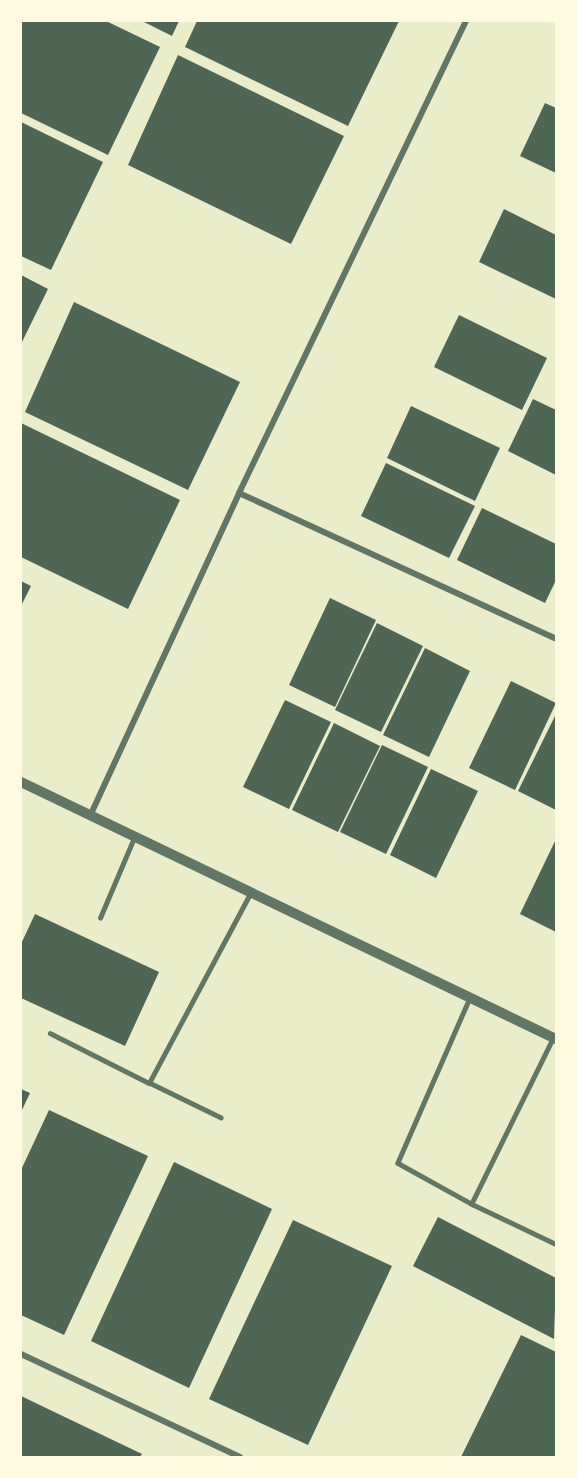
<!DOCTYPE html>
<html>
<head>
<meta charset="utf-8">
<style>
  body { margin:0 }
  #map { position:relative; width:577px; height:1478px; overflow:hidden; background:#e9edc9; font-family:Inter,sans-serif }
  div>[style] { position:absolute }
  .building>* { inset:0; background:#4f6655 }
  .service>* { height:4.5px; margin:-2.25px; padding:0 2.25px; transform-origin:2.25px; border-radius:2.25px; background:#617663 }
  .minor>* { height:6px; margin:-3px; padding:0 3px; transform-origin:3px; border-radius:3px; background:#617663 }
  .tertiary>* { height:10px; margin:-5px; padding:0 5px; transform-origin:5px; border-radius:5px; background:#617663 }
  span { translate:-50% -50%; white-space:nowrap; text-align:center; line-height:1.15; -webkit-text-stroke:4.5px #fefae0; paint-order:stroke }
  .frame { position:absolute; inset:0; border:22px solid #fefae0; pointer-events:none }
</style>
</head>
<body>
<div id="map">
  <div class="building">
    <i style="clip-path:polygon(21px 21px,106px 21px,160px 47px,108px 155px,21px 113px)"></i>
    <i style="clip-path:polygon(142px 21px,179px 21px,172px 36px)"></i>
    <i style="clip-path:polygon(197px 21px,399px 21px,348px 126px,185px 47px)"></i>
    <i style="clip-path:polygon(178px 55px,344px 136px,291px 244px,128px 165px)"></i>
    <i style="clip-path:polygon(545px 103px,556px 108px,556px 173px,520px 156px)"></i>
    <i style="clip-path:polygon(21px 122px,103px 162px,51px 270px,21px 256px)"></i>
    <i style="clip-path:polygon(504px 209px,556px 235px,556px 299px,479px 262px)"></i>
    <i style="clip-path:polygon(21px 275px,48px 289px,21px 344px)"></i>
    <i style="clip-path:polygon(74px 302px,240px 382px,188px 490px,25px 412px)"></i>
    <i style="clip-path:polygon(459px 315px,547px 358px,522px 410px,434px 367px)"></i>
    <i style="clip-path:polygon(533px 399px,556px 410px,556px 475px,508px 451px)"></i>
    <i style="clip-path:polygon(411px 406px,500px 448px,475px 501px,387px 458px)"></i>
    <i style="clip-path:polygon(21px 423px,180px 500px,128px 609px,21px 557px)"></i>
    <i style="clip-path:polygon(386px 463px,475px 506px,449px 558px,361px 516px)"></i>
    <i style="clip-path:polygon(482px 508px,556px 544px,556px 580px,545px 603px,457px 560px)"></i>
    <i style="clip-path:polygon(21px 581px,31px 586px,21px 606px)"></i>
    <i style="clip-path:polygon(330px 598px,376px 620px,335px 707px,289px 685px)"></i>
    <i style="clip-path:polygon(377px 623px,423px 646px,381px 732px,335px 710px)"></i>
    <i style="clip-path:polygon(425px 648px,470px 671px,429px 757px,383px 735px)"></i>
    <i style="clip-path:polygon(511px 681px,556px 703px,515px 790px,469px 768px)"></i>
    <i style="clip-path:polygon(285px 700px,331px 722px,289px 809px,243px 787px)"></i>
    <i style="clip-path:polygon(556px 714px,556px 810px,518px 791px)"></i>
    <i style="clip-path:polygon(334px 723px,380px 746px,338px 832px,292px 810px)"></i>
    <i style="clip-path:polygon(382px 745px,428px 767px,386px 854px,340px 832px)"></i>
    <i style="clip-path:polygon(431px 769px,478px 791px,436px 878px,390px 855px)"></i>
    <i style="clip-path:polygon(556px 839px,556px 932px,520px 914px)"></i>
    <i style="clip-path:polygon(35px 914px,159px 972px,125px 1046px,21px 998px,21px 944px)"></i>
    <i style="clip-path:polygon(21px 1089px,30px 1093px,21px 1112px)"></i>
    <i style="clip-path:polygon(49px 1110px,148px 1156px,64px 1335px,21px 1315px,21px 1170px)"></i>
    <i style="clip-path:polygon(174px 1162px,272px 1209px,189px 1388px,91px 1341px)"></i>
    <i style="clip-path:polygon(438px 1217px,556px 1278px,554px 1339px,413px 1266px)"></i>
    <i style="clip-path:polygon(293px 1220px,392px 1266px,308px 1445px,209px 1399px)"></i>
    <i style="clip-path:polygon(521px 1335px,556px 1352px,556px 1457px,461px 1457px)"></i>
    <i style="clip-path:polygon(21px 1396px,142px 1454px,140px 1457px,21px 1457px)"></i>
  </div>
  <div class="service">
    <i style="left:100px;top:918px;width:87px;rotate:-67deg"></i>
    <i style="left:470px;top:998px;width:180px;rotate:113.6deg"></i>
    <i style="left:398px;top:1163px;width:85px;rotate:29deg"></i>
    <i style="left:50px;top:1033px;width:111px;rotate:26.8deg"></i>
    <i style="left:554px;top:1037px;width:186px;rotate:116.2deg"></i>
    <i style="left:472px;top:1204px;width:93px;rotate:25.5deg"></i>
    <i style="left:221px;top:1118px;width:80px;rotate:-154.1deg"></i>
    <i style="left:149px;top:1083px;width:217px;rotate:-61.9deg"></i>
  </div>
  <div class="minor">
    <i style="left:239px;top:493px;width:349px;rotate:24.7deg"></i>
    <i style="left:90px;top:816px;width:356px;rotate:-65.2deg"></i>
    <i style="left:239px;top:493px;width:524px;rotate:-64.32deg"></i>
    <i style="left:21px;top:1354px;width:242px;rotate:25.2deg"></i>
  </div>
  <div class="tertiary">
    <i style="left:21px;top:782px;width:594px;rotate:25.66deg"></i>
  </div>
  <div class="frame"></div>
</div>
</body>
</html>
